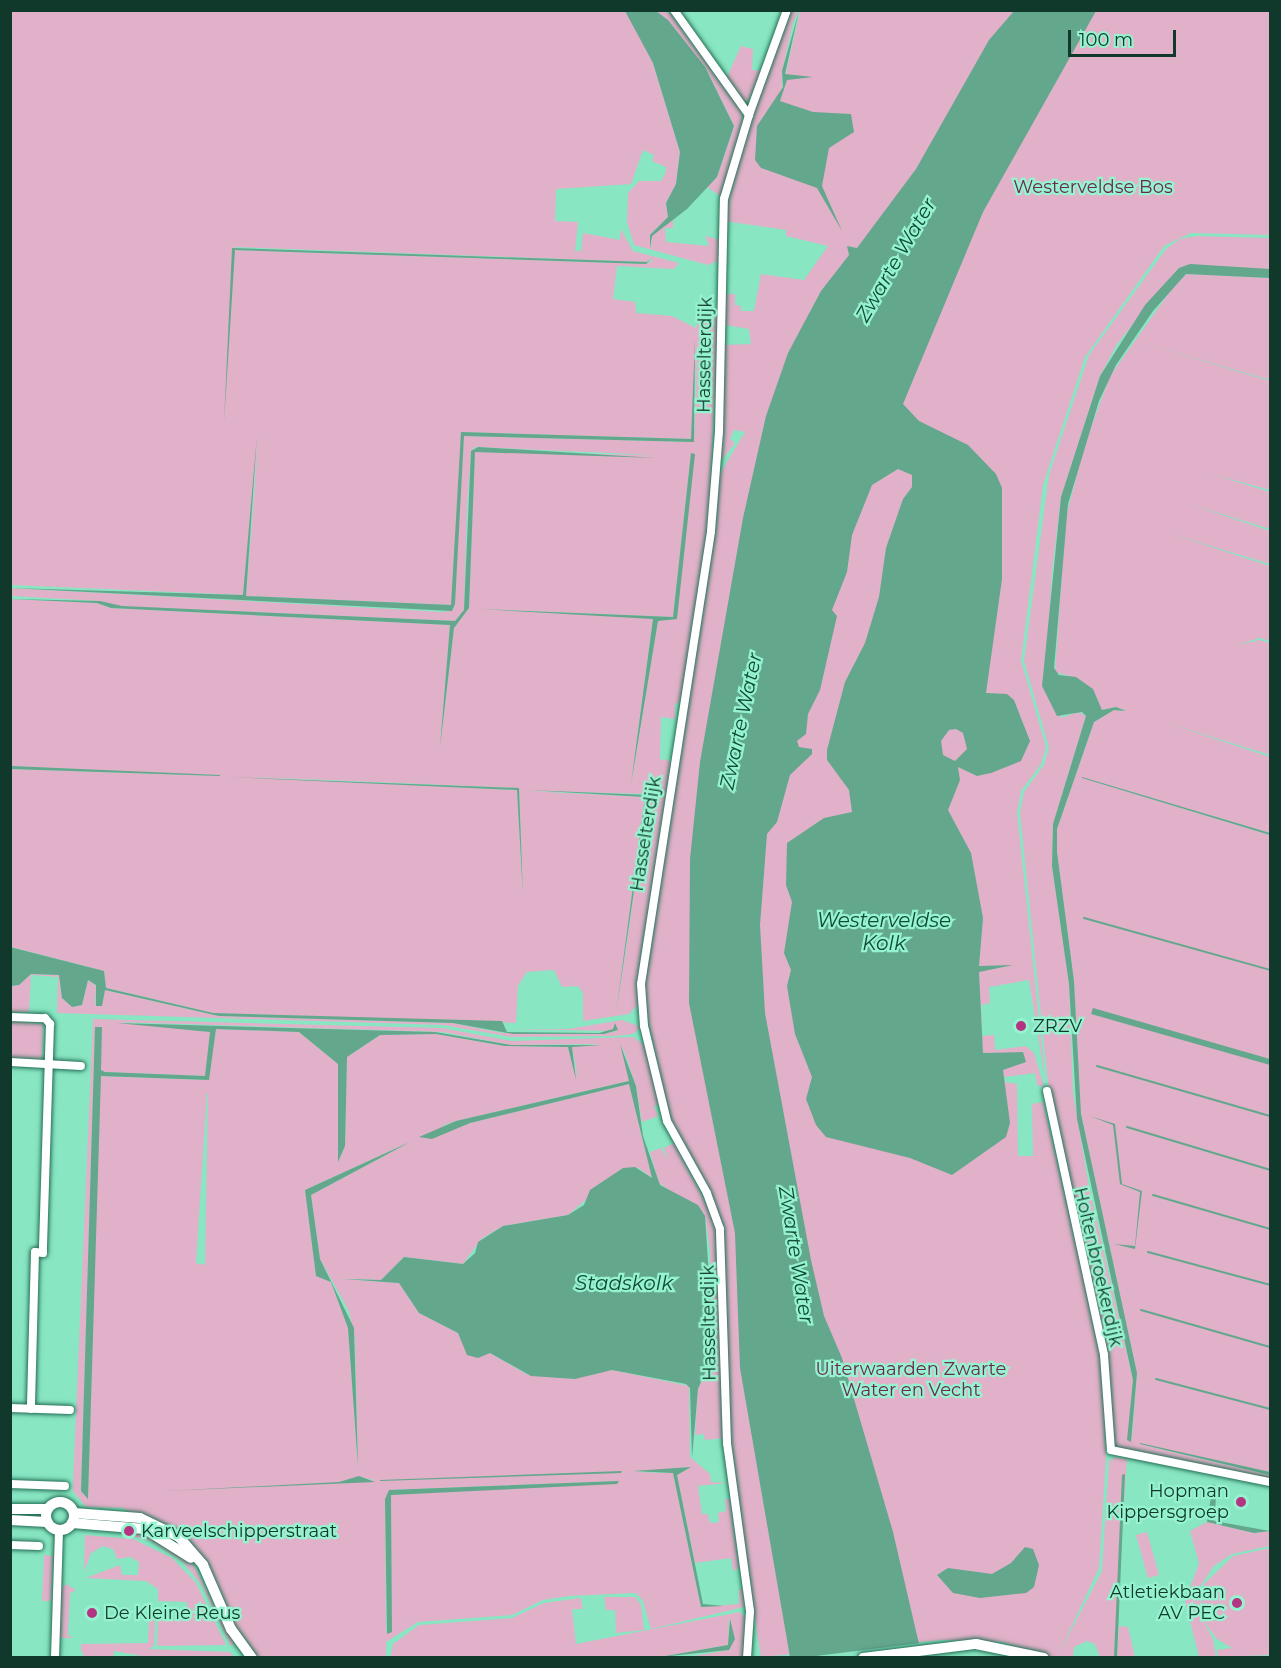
<!DOCTYPE html>
<html>
<head>
<meta charset="utf-8">
<style>
  body { margin:0 }
  #map { position:relative; width:1281px; height:1668px; overflow:hidden; background:#88e6c2; font-family:Montserrat,sans-serif }
  div>[style] { position:absolute }
  .green>* { inset:0; background:#e1b1c9 }
  .water>* { inset:0; background:#63a78d }
  .pier>* { inset:0; background:#88e6c2 }
  .stream>* { height:2px; margin:-1px; padding:0 1px; transform-origin:1px; border-radius:1px; background:#63a78d }
  .roads { filter:drop-shadow(0 0 2px #256f56) drop-shadow(0 0 2px #256f56) }
  .minor>* { height:8px; margin:-4px; padding:0 4px; transform-origin:4px; border-radius:4px; background:#fff }
  .major>* { height:10px; margin:-5px; padding:0 5px; transform-origin:5px; border-radius:5px; background:#fff }
  .major>.ring { margin:-5px; padding:0; box-sizing:content-box; background:none; border:10px solid #fff; border-radius:50% }
  .dots>* { width:16px; height:16px; translate:-50% -50%; box-sizing:border-box; border:3px solid #95f3cf; border-radius:50% }
  span { translate:-50% -50%; white-space:nowrap; text-align:center; line-height:1.15; -webkit-text-stroke:4.5px #95f3cf; paint-order:stroke }
  .park-label { font-size:18px; color:#6d2850 }
  .street-label { font-size:18px; color:#11392b }
  .poi-label { font-size:18px; color:#11392b }
  .left { translate:0 -50%; text-align:left }
  .right { translate:-100% -50%; text-align:right }
  .water-label { font-size:20px; color:#114a38; font-style:italic }
  .frame { position:absolute; inset:0; border:12px solid #11392b; pointer-events:none }
  .scale { position:absolute; left:1068px; top:30px; width:108px; height:27px; box-sizing:border-box; border:3px solid #11392b; border-top:0; padding-left:8px; font-size:18px; line-height:21px; white-space:nowrap; color:#11392b; -webkit-text-stroke:4px #95f3cf; paint-order:stroke }
</style>
</head>
<body>
<div id="map">
  <div class="green">
    <i style="clip-path:polygon(evenodd,11px 11px,625px 11px,631px 19px,653px 63px,680px 152px,676px 184px,666px 203px,668px 217px,650px 235px,651px 248px,652px 236px,673px 218px,673px 228px,665px 228px,666px 242px,709px 246px,705px 236px,720px 240px,720px 260px,708px 265px,634px 245px,627px 222px,628px 193px,639px 181px,661px 181px,666px 172px,666px 167px,652px 161px,654px 155px,643px 150px,631px 184px,556px 189px,555px 221px,578px 222px,575px 251px,581px 251px,583px 233px,620px 240px,621px 229px,633px 251px,679px 263px,674px 269px,617px 266px,613px 299px,635px 302px,636px 313px,672px 316px,696px 328px,702px 311px,719px 311px,708px 532px,681px 702px,675px 704px,675px 719px,661px 717px,660px 759px,671px 761px,638px 1005px,629px 1014px,583px 1021px,583px 993px,578px 986px,562px 987px,554px 970px,527px 972px,518px 986px,516px 1023px,213px 1013px,106px 988px,104px 971px,11px 947px,11px 769px,220px 776px,11px 766px,10px 599px,97px 603px,111px 608px,450px 625px,440px 747px,454px 628px,469px 608px,475px 452px,655px 455px,475px 447px,471px 451px,467px 507px,464px 610px,455px 621px,114px 606px,100px 601px,11px 596px,10px 588px,444px 612px,454px 609px,464px 436px,694px 442px,698px 338px,691px 439px,462px 432px,452px 605px,246px 596px,259px 436px,243px 595px,11px 585px,11px 11px,235px 247px,647px 262px,651px 258px,651px 262px,646px 264px,235px 250px,224px 423px,235px 247px,11px 11px,691px 453px,677px 619px,658px 621px,631px 784px,653px 618px,479px 609px,673px 617px,691px 453px,11px 11px,228px 776px,519px 788px,523px 895px,517px 790px,228px 776px,11px 11px,528px 791px,648px 794px,617px 1013px,645px 797px,528px 791px)"></i>
    <i style="clip-path:polygon(656px 11px,670px 13px,742px 112px,743px 126px,722px 197px,707px 187px,717px 177px,734px 126px,705px 67px)"></i>
    <i style="clip-path:polygon(789px 11px,799px 11px,793px 23px,782px 71px,782px 90px,800px 11px,1270px 11px,1270px 235px,1191px 233px,1164px 246px,1085px 357px,1043px 485px,1021px 661px,1046px 747px,1041px 764px,1021px 791px,1017px 813px,1046px 1085px,1029px 980px,989px 987px,990px 1003px,981px 1005px,982px 1036px,994px 1035px,995px 1050px,1026px 1046px,1034px 1053px,1044px 1087px,1037px 1085px,1035px 1073px,1004px 1077px,1005px 1082px,1017px 1084px,1018px 1156px,1033px 1156px,1032px 1104px,1043px 1102px,1102px 1355px,1106px 1458px,1099px 1568px,1058px 1655px,1102px 1571px,1109px 1461px,1116px 1457px,1127px 1459px,1114px 1657px,1100px 1657px,1095px 1644px,1087px 1641px,1074px 1647px,1073px 1657px,1055px 1658px,1001px 1642px,942px 1640px,761px 1657px,733px 1483px,722px 1225px,709px 1191px,670px 1122px,643px 996px,719px 475px,745px 432px,734px 430px,730px 439px,735px 443px,721px 461px,723px 345px,751px 344px,749px 329px,725px 325px,724px 294px,735px 294px,735px 305px,741px 306px,741px 311px,754px 311px,761px 274px,804px 280px,828px 246px,786px 236px,786px 230px,724px 221px,750px 114px)"></i>
    <i style="clip-path:polygon(741px 46px,753px 49px,752px 70px,764px 71px,748px 101px,743px 102px,727px 77px)"></i>
    <i style="clip-path:polygon(1197px 236px,1270px 238px,1270px 269px,1179px 268px,1117px 344px,1100px 376px,1061px 497px,1052px 572px,1046px 670px,1061px 718px,1078px 712px,1086px 716px,1053px 824px,1052px 866px,1069px 984px,1073px 1093px,1089px 1187px,1133px 1380px,1132px 1441px,1137px 1373px,1081px 1114px,1074px 981px,1057px 852px,1057px 829px,1094px 722px,1114px 710px,1126px 711px,1116px 707px,1102px 710px,1070px 676px,1055px 672px,1066px 517px,1084px 447px,1110px 376px,1176px 283px,1187px 274px,1270px 278px,1270px 380px,1143px 343px,1270px 381px,1270px 490px,1212px 474px,1270px 492px,1270px 529px,1189px 504px,1270px 531px,1270px 564px,1171px 534px,1270px 566px,1270px 641px,1260px 638px,1236px 645px,1260px 640px,1270px 643px,1270px 755px,1164px 722px,1270px 757px,1270px 833px,1082px 778px,1270px 835px,1270px 1472px,1140px 1444px,1270px 1475px,1270px 1479px,1114px 1450px,1108px 1379px,1050px 1102px,1020px 813px,1024px 792px,1044px 765px,1049px 747px,1024px 661px,1049px 475px,1089px 355px,1166px 249px,1180px 239px)"></i>
    <i style="clip-path:polygon(31px 974px,59px 975px,62px 998px,72px 1007px,82px 1005px,88px 980px,96px 986px,95px 1004px,102px 1006px,105px 990px,219px 1016px,453px 1023px,502px 1033px,604px 1034px,617px 1031px,505px 1029px,568px 1029px,622px 1020px,641px 1027px,633px 1034px,614px 1036px,512px 1037px,443px 1025px,57px 1013px,58px 977px,31px 975px,29px 1012px,11px 1012px,10px 986px,19px 985px)"></i>
    <i style="clip-path:polygon(evenodd,93px 1019px,442px 1028px,512px 1041px,633px 1037px,646px 1046px,660px 1104px,654px 1106px,658px 1116px,642px 1122px,636px 1086px,622px 1045px,629px 1081px,456px 1121px,444px 1125px,432px 1138px,470px 1123px,629px 1084px,652px 1178px,639px 1168px,623px 1168px,568px 1215px,503px 1226px,481px 1239px,463px 1264px,404px 1257px,381px 1280px,343px 1279px,399px 1283px,419px 1313px,458px 1333px,468px 1355px,490px 1353px,526px 1374px,562px 1378px,612px 1370px,689px 1386px,690px 1457px,710px 1474px,711px 1482px,727px 1483px,698px 1486px,702px 1514px,708px 1514px,710px 1523px,719px 1522px,718px 1513px,726px 1511px,725px 1499px,730px 1499px,739px 1568px,733px 1571px,731px 1558px,695px 1563px,677px 1475px,691px 1467px,633px 1472px,673px 1473px,701px 1607px,739px 1604px,739px 1588px,744px 1591px,744px 1607px,651px 1629px,643px 1601px,636px 1593px,569px 1596px,543px 1600px,512px 1615px,418px 1622px,386px 1642px,386px 1657px,258px 1657px,235px 1627px,197px 1552px,123px 1508px,86px 1507px,73px 1491px,73px 1483px,93px 1019px,118px 1022px,443px 1032px,511px 1045px,600px 1044px,572px 1047px,578px 1079px,568px 1047px,505px 1046px,436px 1034px,380px 1035px,347px 1057px,345px 1146px,338px 1162px,338px 1064px,299px 1032px,216px 1029px,208px 1080px,100px 1076px,88px 1498px,81px 1491px,95px 1027px,101px 1070px,105px 1072px,206px 1076px,210px 1032px,118px 1022px,93px 1019px,207px 1093px,208px 1093px,205px 1265px,196px 1263px,207px 1093px,93px 1019px,410px 1142px,311px 1195px,320px 1259px,349px 1311px,355px 1338px,358px 1466px,348px 1328px,331px 1282px,316px 1276px,305px 1190px,410px 1142px,93px 1019px,360px 1477px,374px 1480px,166px 1492px,339px 1482px,360px 1477px,93px 1019px,619px 1481px,391px 1495px,392px 1632px,386px 1632px,385px 1499px,389px 1490px,619px 1481px)"></i>
    <i style="clip-path:polygon(11px 1021px,43px 1024px,42px 1059px,11px 1058px)"></i>
    <i style="clip-path:polygon(674px 1143px,716px 1222px,724px 1438px,705px 1440px,704px 1434px,695px 1435px,698px 1389px,711px 1362px,710px 1250px,705px 1216px,659px 1183px,650px 1152px,661px 1148px,667px 1159px,664px 1148px)"></i>
    <i style="clip-path:polygon(1207px 1522px,1254px 1533px,1270px 1531px,1270px 1546px,1232px 1554px,1214px 1566px,1201px 1585px,1199px 1614px,1213px 1639px,1216px 1657px,1199px 1657px,1185px 1601px,1199px 1563px,1190px 1531px)"></i>
    <i style="clip-path:polygon(140px 1530px,192px 1562px,235px 1645px,230px 1645px,202px 1586px,183px 1562px,151px 1541px,117px 1533px)"></i>
    <i style="clip-path:polygon(1147px 1532px,1159px 1575px,1148px 1578px,1136px 1535px)"></i>
    <i style="clip-path:polygon(85px 1535px,133px 1539px,172px 1558px,196px 1583px,226px 1645px,157px 1646px,158px 1619px,187px 1620px,187px 1602px,158px 1601px,158px 1589px,146px 1581px,86px 1578px,120px 1565px,122px 1575px,138px 1575px,139px 1562px,130px 1557px,117px 1559px,113px 1549px,103px 1546px,91px 1553px,84px 1572px)"></i>
    <i style="clip-path:polygon(1270px 1548px,1270px 1655px,1218px 1657px,1217px 1650px,1232px 1648px,1217px 1639px,1204px 1622px,1200px 1607px,1204px 1584px,1233px 1556px)"></i>
    <i style="clip-path:polygon(44px 1555px,53px 1556px,51px 1601px,42px 1601px)"></i>
    <i style="clip-path:polygon(66px 1584px,76px 1590px,70px 1593px,68px 1635px,73px 1638px,60px 1638px,61px 1589px)"></i>
    <i style="clip-path:polygon(604px 1597px,635px 1597px,641px 1605px,644px 1630px,616px 1633px,615px 1610px,606px 1610px)"></i>
    <i style="clip-path:polygon(581px 1598px,583px 1609px,572px 1609px,576px 1644px,740px 1612px,745px 1617px,744px 1657px,688px 1657px,729px 1650px,735px 1639px,729px 1618px,728px 1645px,660px 1657px,390px 1658px,393px 1644px,419px 1625px,512px 1618px,544px 1603px)"></i>
    <i style="clip-path:polygon(149px 1619px,155px 1619px,154px 1646px,148px 1649px,230px 1652px,234px 1657px,148px 1657px,114px 1651px,113px 1657px,85px 1658px,81px 1650px,81px 1644px,148px 1643px)"></i>
    <i style="clip-path:polygon(1119px 1626px,1128px 1627px,1135px 1657px,1117px 1657px)"></i>
  </div>
  <div class="water">
    <i style="clip-path:polygon(625px 11px,656px 11px,668px 20px,705px 67px,734px 126px,717px 177px,687px 209px,652px 236px,650px 248px,650px 235px,668px 217px,666px 203px,676px 184px,680px 152px,653px 63px)"></i>
    <i style="clip-path:polygon(799px 11px,785px 74px,813px 77px,787px 80px,780px 101px,813px 112px,851px 114px,854px 132px,829px 148px,822px 186px,842px 231px,817px 188px,761px 168px,755px 160px,757px 126px,783px 87px,782px 71px)"></i>
    <i style="clip-path:polygon(evenodd,1014px 11px,1096px 11px,983px 212px,903px 404px,919px 421px,968px 445px,996px 474px,1002px 488px,1002px 579px,986px 693px,1007px 694px,1014px 700px,1030px 741px,1021px 761px,991px 773px,977px 776px,958px 767px,960px 780px,948px 810px,971px 853px,983px 918px,979px 966px,1013px 965px,979px 972px,983px 1053px,1023px 1052px,1026px 1062px,1003px 1070px,1010px 1123px,1006px 1137px,952px 1175px,910px 1158px,826px 1137px,816px 1125px,806px 1099px,812px 1077px,795px 1034px,787px 986px,791px 970px,784px 953px,792px 902px,786px 885px,787px 843px,824px 818px,852px 812px,849px 790px,827px 760px,827px 750px,845px 682px,865px 643px,879px 597px,886px 548px,903px 499px,912px 487px,912px 475px,898px 469px,872px 485px,852px 535px,847px 572px,832px 610px,837px 616px,820px 690px,808px 714px,806px 734px,797px 741px,799px 747px,812px 749px,812px 754px,790px 775px,777px 822px,767px 834px,760px 925px,765px 1013px,811px 1260px,824px 1316px,842px 1358px,893px 1532px,922px 1657px,790px 1657px,740px 1368px,735px 1233px,689px 1003px,690px 859px,700px 762px,743px 518px,766px 416px,788px 353px,821px 291px,849px 255px,847px 246px,857px 248px,916px 169px,989px 40px,1014px 11px,956px 729px,963px 733px,967px 749px,955px 761px,943px 755px,941px 741px,949px 730px,956px 729px)"></i>
    <i style="clip-path:polygon(232px 248px,647px 262px,651px 259px,646px 264px,235px 250px,224px 423px)"></i>
    <i style="clip-path:polygon(1190px 264px,1270px 269px,1270px 278px,1186px 274px,1153px 311px,1116px 365px,1099px 401px,1068px 504px,1054px 668px,1059px 675px,1076px 677px,1093px 689px,1102px 710px,1116px 707px,1126px 711px,1114px 710px,1094px 722px,1057px 829px,1057px 852px,1074px 981px,1081px 1114px,1137px 1373px,1131px 1442px,1127px 1440px,1133px 1380px,1077px 1119px,1069px 984px,1052px 866px,1053px 824px,1086px 716px,1082px 712px,1057px 716px,1042px 686px,1061px 497px,1100px 376px,1145px 305px,1179px 268px)"></i>
    <i style="clip-path:polygon(695px 338px,694px 442px,464px 436px,455px 604px,452px 611px,11px 588px,243px 595px,257px 435px,246px 596px,451px 605px,461px 432px,691px 439px)"></i>
    <i style="clip-path:polygon(478px 447px,656px 458px,475px 452px,469px 608px,454px 628px,440px 747px,450px 625px,111px 608px,97px 603px,11px 599px,100px 601px,122px 606px,455px 621px,464px 610px,471px 451px)"></i>
    <i style="clip-path:polygon(691px 453px,695px 454px,677px 619px,658px 621px,631px 784px,653px 619px,479px 609px,673px 617px)"></i>
    <i style="clip-path:polygon(11px 766px,220px 775px,220px 776px,11px 769px)"></i>
    <i style="clip-path:polygon(227px 777px,519px 788px,523px 895px,517px 790px)"></i>
    <i style="clip-path:polygon(1082px 777px,1270px 833px,1270px 835px,1082px 778px)"></i>
    <i style="clip-path:polygon(528px 790px,648px 795px,616px 1014px,645px 797px)"></i>
    <i style="clip-path:polygon(10px 947px,104px 971px,106px 988px,213px 1013px,502px 1021px,507px 1032px,599px 1033px,613px 1029px,615px 1023px,618px 1030px,604px 1034px,513px 1034px,453px 1023px,219px 1016px,105px 990px,102px 1006px,96px 1006px,96px 985px,88px 980px,82px 1005px,72px 1007px,62px 998px,59px 975px,31px 974px,19px 985px,11px 986px)"></i>
    <i style="clip-path:polygon(1093px 1008px,1270px 1059px,1270px 1065px,1091px 1014px)"></i>
    <i style="clip-path:polygon(117px 1023px,435px 1032px,511px 1045px,601px 1045px,572px 1047px,576px 1080px,568px 1047px,505px 1046px,436px 1034px,380px 1035px,347px 1057px,345px 1146px,338px 1162px,338px 1064px,299px 1032px,216px 1029px,209px 1080px,101px 1076px,88px 1499px,81px 1491px,95px 1027px,102px 1027px,101px 1070px,105px 1072px,205px 1076px,210px 1032px)"></i>
    <i style="clip-path:polygon(620px 1044px,636px 1086px,643px 1136px,660px 1185px,698px 1205px,705px 1216px,714px 1352px,698px 1389px,692px 1458px,690px 1388px,686px 1384px,612px 1370px,575px 1379px,531px 1376px,490px 1353px,478px 1358px,467px 1355px,458px 1333px,419px 1313px,399px 1283px,344px 1279px,381px 1280px,404px 1257px,463px 1264px,475px 1253px,478px 1242px,503px 1226px,568px 1215px,584px 1205px,590px 1190px,623px 1168px,635px 1167px,652px 1178px,629px 1084px,470px 1123px,432px 1139px,419px 1137px,456px 1121px,629px 1081px)"></i>
    <i style="clip-path:polygon(1090px 1116px,1115px 1124px,1122px 1184px,1142px 1191px,1135px 1249px,1114px 1244px,1135px 1246px,1140px 1192px,1120px 1184px,1113px 1125px)"></i>
    <i style="clip-path:polygon(410px 1142px,311px 1195px,320px 1259px,354px 1328px,358px 1466px,348px 1328px,331px 1282px,316px 1276px,305px 1190px)"></i>
    <i style="clip-path:polygon(1140px 1443px,1270px 1472px,1270px 1475px,1140px 1444px)"></i>
    <i style="clip-path:polygon(691px 1467px,677px 1475px,703px 1604px,724px 1606px,701px 1607px,673px 1473px,633px 1471px)"></i>
    <i style="clip-path:polygon(622px 1471px,621px 1473px,380px 1481px,380px 1480px)"></i>
    <i style="clip-path:polygon(1125px 1474px,1117px 1657px,1114px 1657px,1122px 1475px)"></i>
    <i style="clip-path:polygon(359px 1476px,375px 1482px,165px 1491px,339px 1482px)"></i>
    <i style="clip-path:polygon(619px 1481px,617px 1484px,391px 1495px,392px 1632px,387px 1634px,385px 1499px,389px 1490px)"></i>
    <i style="clip-path:polygon(1213px 1484px,1217px 1487px,1214px 1521px,1270px 1531px,1254px 1533px,1207px 1522px)"></i>
    <i style="clip-path:polygon(1025px 1547px,1033px 1549px,1039px 1565px,1034px 1587px,1026px 1593px,980px 1598px,953px 1593px,937px 1575px,948px 1568px,992px 1574px,1011px 1563px)"></i>
    <i style="clip-path:polygon(730px 1619px,735px 1639px,729px 1650px,660px 1657px,728px 1645px)"></i>
  </div>
  <div class="pier">
    <i style="clip-path:polygon(920px 1643px,925px 1658px,808px 1657px)"></i>
  </div>
  <div class="stream">
    <i style="left:1084px;top:918px;width:193px;rotate:15.6deg"></i>
    <i style="left:1097px;top:1066px;width:180px;rotate:16.1deg"></i>
    <i style="left:1127px;top:1127px;width:149px;rotate:16.7deg"></i>
    <i style="left:1153px;top:1195px;width:122px;rotate:16.2deg"></i>
    <i style="left:1148px;top:1252px;width:126px;rotate:15.1deg"></i>
    <i style="left:1141px;top:1310px;width:134px;rotate:16deg"></i>
    <i style="left:1156px;top:1379px;width:118px;rotate:14.7deg"></i>
  </div>
  <div class="roads">
    <div class="minor">
      <i style="left:674px;top:10px;width:129px;rotate:54.5deg"></i>
      <i style="left:10px;top:1017px;width:35px;rotate:2deg"></i>
      <i style="left:45px;top:1018px;width:8px;rotate:50deg"></i>
      <i style="left:50px;top:1024px;width:229px;rotate:91.8deg"></i>
      <i style="left:43px;top:1253px;width:8px;rotate:-173deg"></i>
      <i style="left:35px;top:1252px;width:157px;rotate:91.5deg"></i>
      <i style="left:10px;top:1062px;width:71px;rotate:3.2deg"></i>
      <i style="left:1047px;top:1091px;width:270px;rotate:77.8deg"></i>
      <i style="left:1104px;top:1355px;width:95px;rotate:85.8deg"></i>
      <i style="left:1111px;top:1450px;width:162px;rotate:11.4deg"></i>
      <i style="left:10px;top:1408px;width:60px;rotate:1.9deg"></i>
      <i style="left:10px;top:1484px;width:55px;rotate:2.1deg"></i>
      <i style="left:10px;top:1545px;width:29px;rotate:2deg"></i>
      <i style="left:55px;top:1658px;width:128px;rotate:-88.2deg"></i>
      <i style="left:747px;top:1658px;width:47px;rotate:-86.3deg"></i>
      <i style="left:750px;top:1611px;width:170px;rotate:-97.8deg"></i>
      <i style="left:727px;top:1443px;width:214px;rotate:-91.9deg"></i>
      <i style="left:720px;top:1229px;width:38px;rotate:-110deg"></i>
      <i style="left:707px;top:1193px;width:82px;rotate:-119.1deg"></i>
      <i style="left:667px;top:1121px;width:98px;rotate:-103.6deg"></i>
      <i style="left:644px;top:1026px;width:42px;rotate:-94.1deg"></i>
      <i style="left:641px;top:984px;width:458px;rotate:-81.2deg"></i>
      <i style="left:711px;top:531px;width:99px;rotate:-85.4deg"></i>
      <i style="left:719px;top:432px;width:233px;rotate:-88.8deg"></i>
      <i style="left:724px;top:199px;width:88px;rotate:-73.4deg"></i>
      <i style="left:749px;top:115px;width:112px;rotate:-70.1deg"></i>
    </div>
    <div class="major">
      <i class="ring" style="left:46px;top:1502px;width:18px;height:18px"></i>
      <i style="left:10px;top:1509px;width:37px"></i>
      <i style="left:74px;top:1513px;width:66px;rotate:4.3deg"></i>
      <i style="left:140px;top:1518px;width:43px;rotate:26deg"></i>
      <i style="left:179px;top:1537px;width:37px;rotate:49deg"></i>
      <i style="left:203px;top:1565px;width:70px;rotate:66.4deg"></i>
      <i style="left:231px;top:1629px;width:36px;rotate:54deg"></i>
      <i style="left:10px;top:1520px;width:37px;rotate:3deg"></i>
      <i style="left:72px;top:1523px;width:73px;rotate:4.7deg"></i>
      <i style="left:145px;top:1529px;width:54px;rotate:32.2deg"></i>
      <i style="left:863px;top:1658px;width:114px;rotate:-7.1deg"></i>
      <i style="left:976px;top:1644px;width:69px;rotate:11.6deg"></i>
    </div>
  </div>
  <div class="dots">
    <i style="left:1021px;top:1026px;background:#b43482"></i>
    <i style="left:1241px;top:1502px;background:#b43482"></i>
    <i style="left:129px;top:1531px;background:#b43482"></i>
    <i style="left:1237px;top:1603px;background:#b43482"></i>
    <i style="left:92px;top:1613px;background:#b43482"></i>
  </div>
  <div class="park-label">
    <span style="left:1093px;top:187px">Westerveldse Bos</span>
    <span style="left:911px;top:1380px">Uiterwaarden Zwarte<br>Water en Vecht</span>
  </div>
  <div class="street-label">
    <span style="left:705px;top:355px;rotate:-89deg">Hasselterdijk</span>
    <span style="left:646px;top:834px;rotate:-81deg">Hasselterdijk</span>
    <span style="left:1098px;top:1267px;rotate:77deg">Holtenbroekerdijk</span>
    <span style="left:709px;top:1323px;rotate:-91deg">Hasselterdijk</span>
  </div>
  <div class="poi-label">
    <span class="left" style="left:1033px;top:1026px">ZRZV</span>
    <span class="right" style="left:1229px;top:1502px">Hopman<br>Kippersgroep</span>
    <span class="left" style="left:141px;top:1531px">Karveelschipperstraat</span>
    <span class="right" style="left:1225px;top:1603px">Atletiekbaan<br>AV PEC</span>
    <span class="left" style="left:104px;top:1613px">De Kleine Reus</span>
  </div>
  <div class="water-label">
    <span style="left:896px;top:260px;rotate:-60deg">Zwarte Water</span>
    <span style="left:741px;top:721px;rotate:-78deg">Zwarte Water</span>
    <span style="left:884px;top:932px">Westerveldse<br>Kolk</span>
    <span style="left:796px;top:1255px;rotate:81deg">Zwarte Water</span>
    <span style="left:624px;top:1283px">Stadskolk</span>
  </div>
  <div class="frame"></div>
  <div class="scale">100 m</div>
</div>
</body>
</html>
